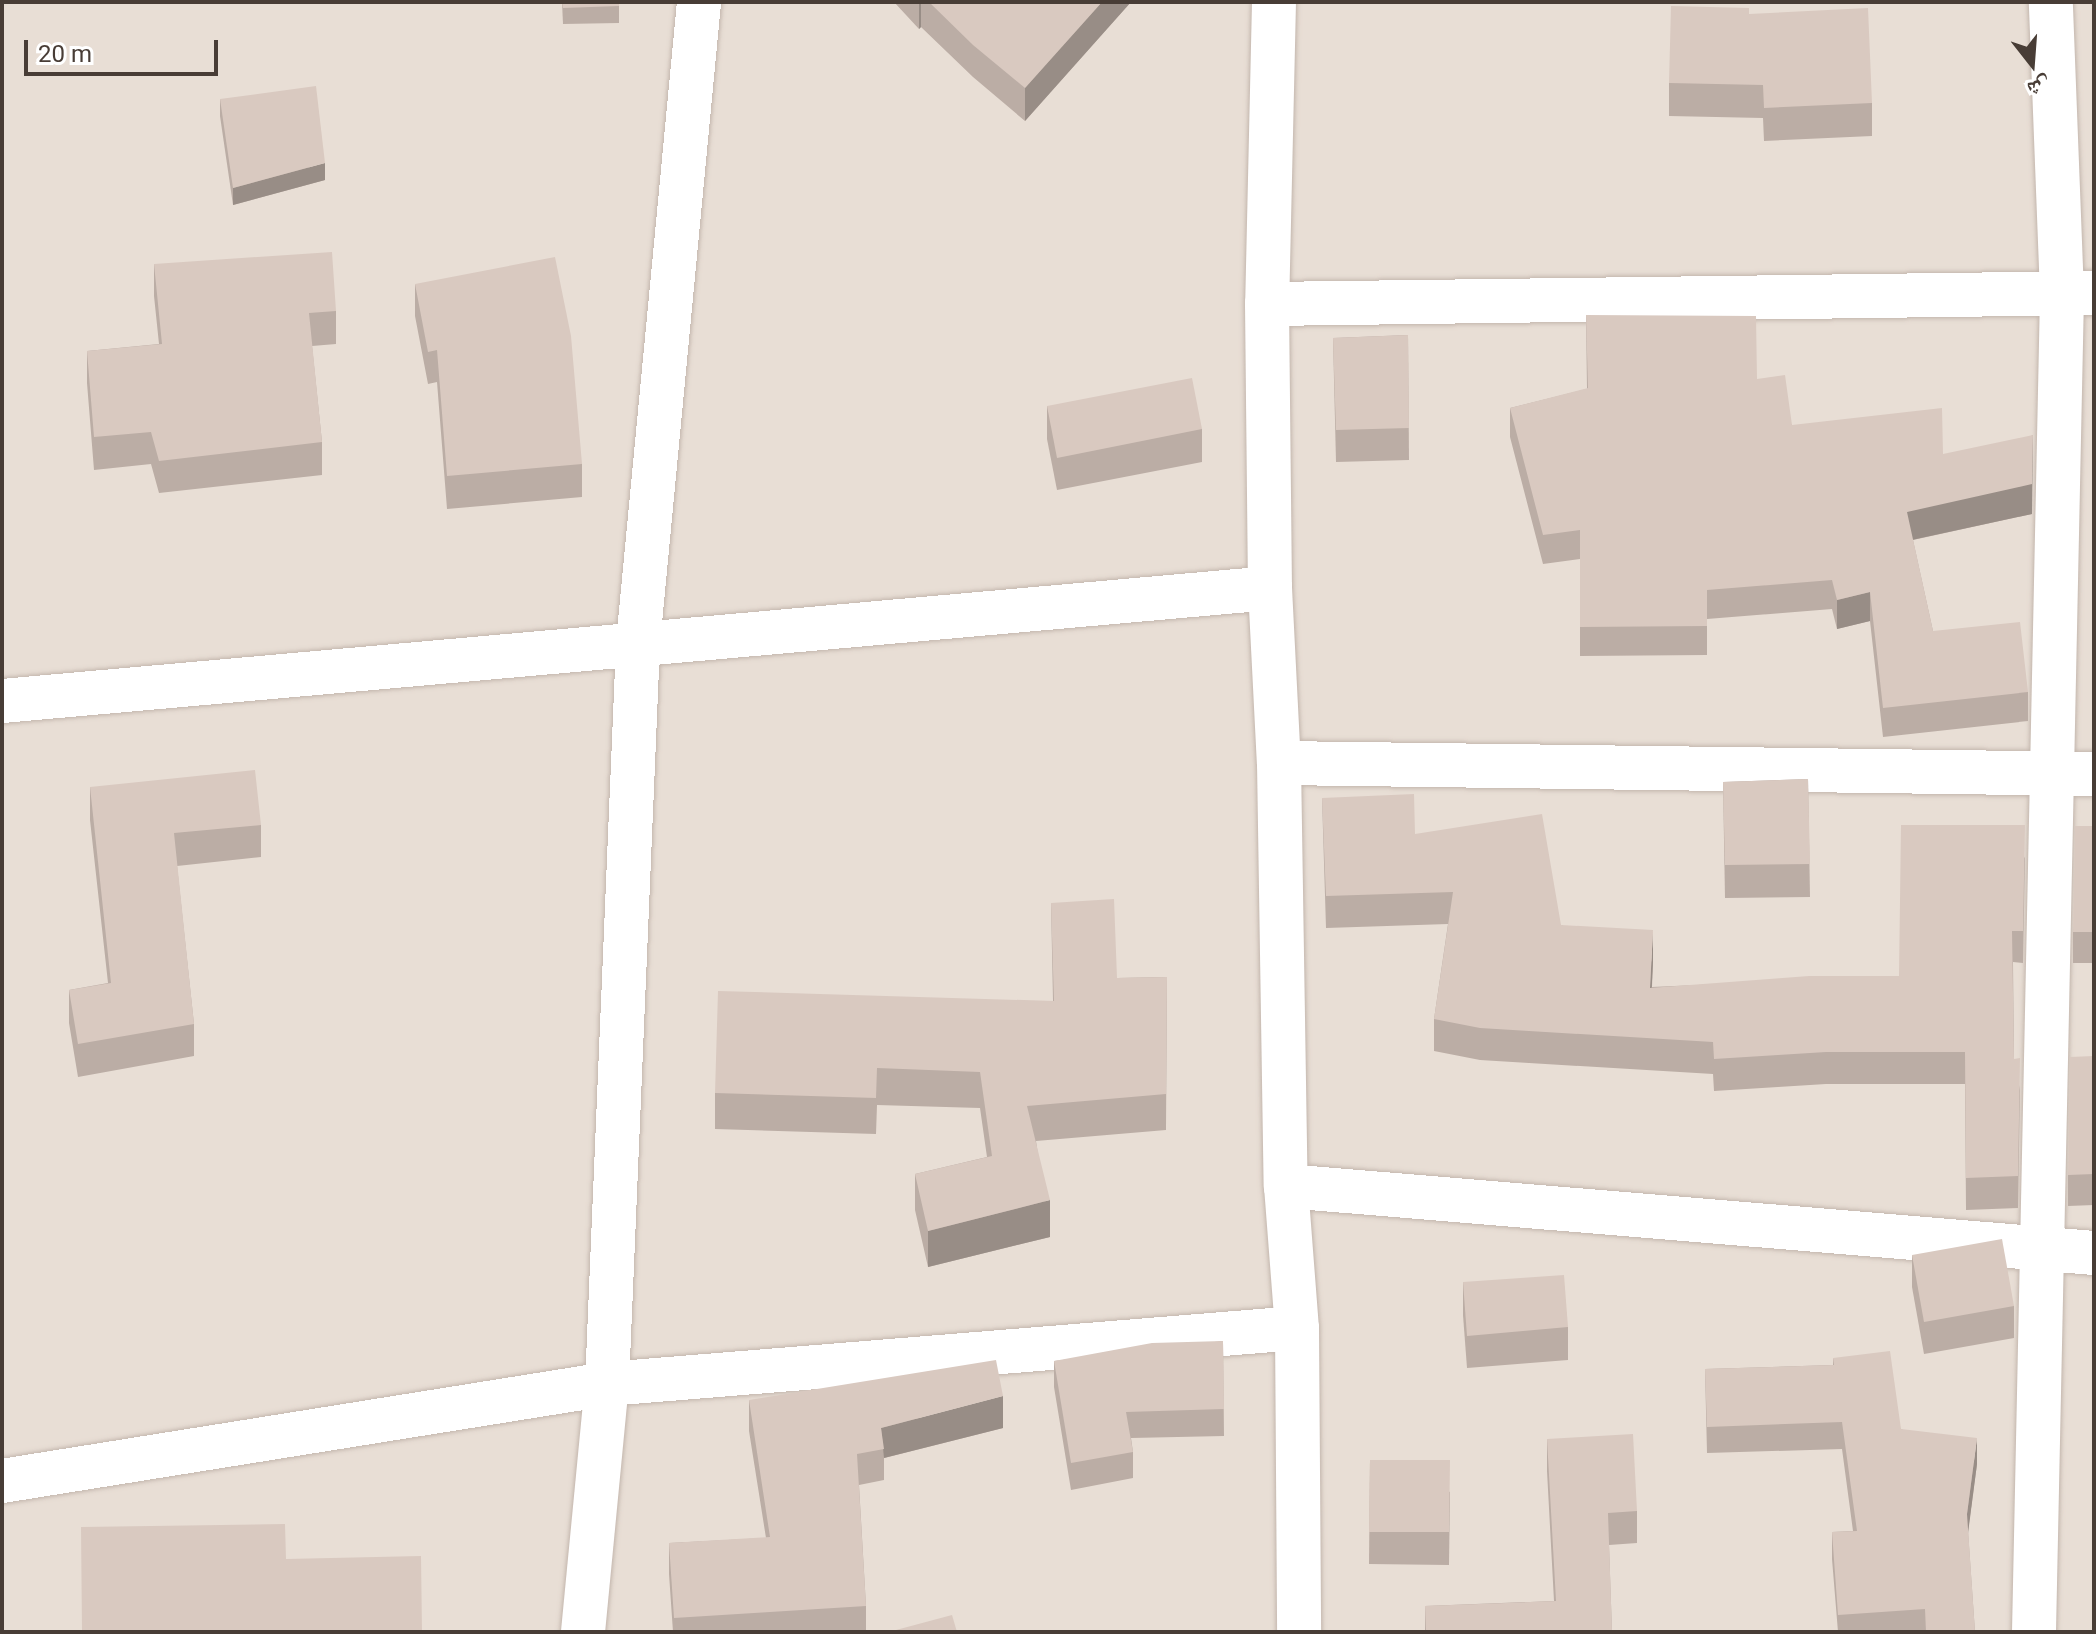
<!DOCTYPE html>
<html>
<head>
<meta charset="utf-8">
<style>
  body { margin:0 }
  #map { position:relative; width:2096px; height:1634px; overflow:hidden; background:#f4ede8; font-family:Roboto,"Noto Naskh Arabic",sans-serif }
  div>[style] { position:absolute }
  .residential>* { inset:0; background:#e8ded5 }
  .roads { filter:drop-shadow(0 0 2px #c3b6ad) drop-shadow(0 0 2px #c3b6ad) }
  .minor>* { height:44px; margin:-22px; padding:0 22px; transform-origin:22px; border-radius:22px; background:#fff }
  .wall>* { inset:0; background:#bbada5 }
  .shaded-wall>* { inset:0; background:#988d86 }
  .building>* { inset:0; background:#d9c9c0 }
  span { translate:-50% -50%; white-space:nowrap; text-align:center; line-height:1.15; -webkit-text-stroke:6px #fff; paint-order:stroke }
  .frame { position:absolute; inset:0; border:4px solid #483d36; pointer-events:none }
  .north { position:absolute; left:1992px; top:24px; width:80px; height:80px; -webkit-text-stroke:6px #fff; paint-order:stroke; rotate:163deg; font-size:22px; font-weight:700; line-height:32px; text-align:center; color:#483d36 }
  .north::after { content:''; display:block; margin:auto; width:28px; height:36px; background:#483d36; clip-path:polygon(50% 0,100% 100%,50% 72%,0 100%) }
  .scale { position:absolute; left:24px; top:40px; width:194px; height:36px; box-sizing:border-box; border:4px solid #483d36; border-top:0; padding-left:10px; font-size:24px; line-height:28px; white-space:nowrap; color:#483d36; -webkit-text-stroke:6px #fff; paint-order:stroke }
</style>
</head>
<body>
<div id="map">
  <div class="residential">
    <i style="clip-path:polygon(2px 2px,2094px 2px,2094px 1632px,2px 1632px)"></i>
  </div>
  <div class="roads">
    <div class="minor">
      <i style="left:1274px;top:2px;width:302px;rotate:91.3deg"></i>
      <i style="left:1267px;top:304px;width:284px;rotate:89.4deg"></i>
      <i style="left:1270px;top:588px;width:175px;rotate:87.1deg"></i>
      <i style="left:1279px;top:763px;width:423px;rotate:89.1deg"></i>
      <i style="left:1286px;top:1186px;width:142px;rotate:85.6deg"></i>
      <i style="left:1297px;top:1328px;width:304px;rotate:89.6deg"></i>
      <i style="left:1267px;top:304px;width:827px;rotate:-0.76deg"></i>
      <i style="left:2px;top:701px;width:1273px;rotate:-5.09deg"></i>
      <i style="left:1279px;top:763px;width:815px;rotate:0.77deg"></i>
      <i style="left:1286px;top:1186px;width:811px;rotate:4.74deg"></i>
      <i style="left:2px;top:1481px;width:613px;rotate:-9.11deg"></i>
      <i style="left:607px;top:1384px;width:692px;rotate:-4.64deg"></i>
      <i style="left:583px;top:1632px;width:249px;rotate:-84.5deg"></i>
      <i style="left:607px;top:1384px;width:742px;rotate:-87.6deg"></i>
      <i style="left:638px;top:643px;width:644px;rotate:-84.56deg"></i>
      <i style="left:2034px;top:1632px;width:1338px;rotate:-88.8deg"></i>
      <i style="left:2062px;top:294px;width:292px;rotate:-92.2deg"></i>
    </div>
  </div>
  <div class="wall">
    <i style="clip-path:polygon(562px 2px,619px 2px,619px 23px,563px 24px)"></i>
    <i style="clip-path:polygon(894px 2px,1131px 2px,1025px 121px,973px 77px,921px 27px,919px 29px)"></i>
    <i style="clip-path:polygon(1749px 14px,1872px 103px,1872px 136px,1764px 141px,1763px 118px,1669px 116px,1669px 83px)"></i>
    <i style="clip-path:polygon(220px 99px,325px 180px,233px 205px,220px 116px)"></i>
    <i style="clip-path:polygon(154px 264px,336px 311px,336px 344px,312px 346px,322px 442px,322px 475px,159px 493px,151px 464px,94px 470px,87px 383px,87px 351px,159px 344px,154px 296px)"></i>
    <i style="clip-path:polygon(415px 284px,582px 464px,582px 497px,447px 509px,437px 382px,428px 384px,415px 316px)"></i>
    <i style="clip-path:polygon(1586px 315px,1757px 379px,1792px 425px,1943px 454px,2032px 514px,1913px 540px,1933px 631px,2028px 692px,2028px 721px,1883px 737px,1870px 621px,1837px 629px,1832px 609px,1707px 619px,1707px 655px,1580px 656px,1580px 559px,1543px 564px,1510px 437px,1510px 408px,1587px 389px)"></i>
    <i style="clip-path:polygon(1408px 335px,1409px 460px,1336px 462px,1333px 338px)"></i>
    <i style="clip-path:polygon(1047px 406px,1202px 429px,1202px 462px,1057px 490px,1047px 439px)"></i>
    <i style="clip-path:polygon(1808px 779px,1810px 897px,1725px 898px,1723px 782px)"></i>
    <i style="clip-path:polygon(90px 787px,261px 825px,261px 857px,177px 866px,194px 1024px,194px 1056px,78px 1077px,69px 1023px,69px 990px,108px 983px,90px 820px)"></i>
    <i style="clip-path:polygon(1322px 798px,1415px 834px,1561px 925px,1653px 962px,1652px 987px,1899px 976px,2025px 857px,2023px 963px,2013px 962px,2014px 1059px,2020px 1090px,2018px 1208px,1966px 1210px,1965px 1084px,1826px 1084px,1714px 1091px,1713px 1074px,1480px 1060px,1434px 1051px,1434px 1019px,1448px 924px,1326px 928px)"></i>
    <i style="clip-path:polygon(2094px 826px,2094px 963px,2073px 963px,2073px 932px)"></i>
    <i style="clip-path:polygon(1051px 903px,1117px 978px,1167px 977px,1166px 1130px,1036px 1141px,1050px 1237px,928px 1267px,915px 1210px,915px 1174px,987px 1157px,980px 1108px,877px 1105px,876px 1134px,715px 1129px,715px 1093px,1053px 1001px)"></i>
    <i style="clip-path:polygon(2094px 1056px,2094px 1205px,2068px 1206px,2068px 1175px)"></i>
    <i style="clip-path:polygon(1912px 1255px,2014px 1306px,2014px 1338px,1924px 1354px,1912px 1287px)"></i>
    <i style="clip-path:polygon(1463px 1282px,1568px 1327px,1568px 1360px,1467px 1368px,1463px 1315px)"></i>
    <i style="clip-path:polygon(1223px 1341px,1224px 1436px,1131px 1438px,1133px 1452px,1133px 1478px,1071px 1490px,1054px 1387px,1054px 1361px)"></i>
    <i style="clip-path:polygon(1833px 1358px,1901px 1429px,1977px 1464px,1968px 1531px,1975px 1632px,1838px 1632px,1832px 1559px,1832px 1532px,1853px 1531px,1842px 1449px,1707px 1453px,1705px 1369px,1833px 1365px)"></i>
    <i style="clip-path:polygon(749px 1400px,1003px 1428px,884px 1458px,884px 1480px,859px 1485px,866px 1606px,866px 1632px,673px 1632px,669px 1574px,669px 1543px,766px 1538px,749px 1431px)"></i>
    <i style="clip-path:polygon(1547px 1439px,1637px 1511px,1637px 1543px,1609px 1545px,1612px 1632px,1425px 1632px,1425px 1606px,1554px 1601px,1547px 1471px)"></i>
    <i style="clip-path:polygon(1370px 1460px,1450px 1492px,1449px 1565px,1369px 1564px)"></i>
  </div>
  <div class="shaded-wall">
    <i style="clip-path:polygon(919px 2px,921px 2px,921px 27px,919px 29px)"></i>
    <i style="clip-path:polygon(1102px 2px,1131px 2px,1025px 121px,1025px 88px)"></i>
    <i style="clip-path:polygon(325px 163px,325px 180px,233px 205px,233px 188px)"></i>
    <i style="clip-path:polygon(2033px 435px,2032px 514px,1907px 541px,1907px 512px)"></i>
    <i style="clip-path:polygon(1870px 592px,1870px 621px,1837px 629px,1837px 600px)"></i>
    <i style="clip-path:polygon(1653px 930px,1653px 962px,1650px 1020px,1650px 988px)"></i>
    <i style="clip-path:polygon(1050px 1200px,1050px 1237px,928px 1267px,928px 1231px)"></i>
    <i style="clip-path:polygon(1003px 1396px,1003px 1428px,884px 1458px,881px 1428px)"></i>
    <i style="clip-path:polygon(1977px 1438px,1977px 1464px,1967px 1541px,1967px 1514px)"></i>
  </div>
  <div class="building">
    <i style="clip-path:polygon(562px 2px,619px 2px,619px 6px,563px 8px)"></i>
    <i style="clip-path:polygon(929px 2px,1102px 2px,1025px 88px,973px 45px)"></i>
    <i style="clip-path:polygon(1671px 6px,1749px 8px,1749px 14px,1868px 8px,1872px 103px,1764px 108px,1763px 85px,1669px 83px)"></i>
    <i style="clip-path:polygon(316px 86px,325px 163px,233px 188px,220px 99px)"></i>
    <i style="clip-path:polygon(332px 252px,336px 311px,309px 313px,322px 442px,159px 461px,151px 432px,94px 437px,87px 351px,162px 344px,154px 264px)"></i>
    <i style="clip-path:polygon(555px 257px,571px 336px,582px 464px,447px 476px,437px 350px,428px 352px,415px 284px)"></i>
    <i style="clip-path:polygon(1586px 315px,1756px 316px,1757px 379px,1785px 375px,1792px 425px,1942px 408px,1943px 454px,2033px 435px,2032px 484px,1907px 512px,1933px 631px,2020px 622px,2028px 692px,1883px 708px,1870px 592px,1837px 600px,1832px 580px,1707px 590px,1707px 626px,1580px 627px,1580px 530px,1543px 535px,1510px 408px,1588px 388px)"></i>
    <i style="clip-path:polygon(1408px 335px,1409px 428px,1336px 430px,1333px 338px)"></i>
    <i style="clip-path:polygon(1192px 378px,1202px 429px,1057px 458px,1047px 406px)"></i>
    <i style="clip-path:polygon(255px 770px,261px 825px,174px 833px,194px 1024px,78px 1044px,69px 990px,111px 983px,90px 787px)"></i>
    <i style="clip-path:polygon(1808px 779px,1810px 864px,1725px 865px,1723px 782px)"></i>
    <i style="clip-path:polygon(1414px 794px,1415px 834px,1542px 814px,1561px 925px,1653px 930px,1650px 988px,1809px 976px,1899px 976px,1901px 825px,2025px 825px,2023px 931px,2012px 931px,2014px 1059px,2020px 1058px,2018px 1176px,1966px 1178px,1965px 1052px,1826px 1052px,1714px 1059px,1713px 1042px,1480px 1028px,1434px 1019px,1453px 892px,1326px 896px,1322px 798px)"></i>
    <i style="clip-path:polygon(2075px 826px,2094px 826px,2094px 932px,2073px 932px)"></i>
    <i style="clip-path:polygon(1114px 899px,1117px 978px,1167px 977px,1166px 1094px,1027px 1106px,1050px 1200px,928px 1231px,915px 1174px,992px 1156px,980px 1072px,877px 1068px,876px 1098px,715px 1093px,718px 991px,1054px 1001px,1051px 903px)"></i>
    <i style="clip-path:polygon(2094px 1056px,2094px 1174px,2068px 1175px,2070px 1057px)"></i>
    <i style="clip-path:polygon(2002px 1239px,2014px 1306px,1924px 1322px,1912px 1255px)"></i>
    <i style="clip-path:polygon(1564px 1275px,1568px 1327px,1467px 1336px,1463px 1282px)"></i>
    <i style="clip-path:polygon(1223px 1341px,1224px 1409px,1126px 1412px,1133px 1452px,1071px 1463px,1054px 1361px,1152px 1343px)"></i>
    <i style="clip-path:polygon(1890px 1351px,1901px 1429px,1977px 1438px,1967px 1514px,1975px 1632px,1926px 1632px,1925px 1609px,1838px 1615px,1832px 1532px,1857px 1531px,1842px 1422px,1707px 1427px,1705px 1369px,1834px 1365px,1833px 1358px)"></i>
    <i style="clip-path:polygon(996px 1360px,1003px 1396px,881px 1428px,884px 1449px,857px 1454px,866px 1606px,674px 1618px,669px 1543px,770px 1537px,749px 1400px)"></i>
    <i style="clip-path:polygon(1633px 1434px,1637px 1511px,1608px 1513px,1612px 1632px,1426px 1632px,1425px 1606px,1556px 1601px,1547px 1439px)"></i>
    <i style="clip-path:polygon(1370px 1460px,1450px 1460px,1449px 1532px,1369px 1532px)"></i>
    <i style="clip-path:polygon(285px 1524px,286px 1559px,421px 1556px,422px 1632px,82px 1632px,81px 1527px)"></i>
    <i style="clip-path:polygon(952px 1615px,957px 1632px,897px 1632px,896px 1630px)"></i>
  </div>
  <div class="frame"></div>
  <div class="north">ش</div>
  <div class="scale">20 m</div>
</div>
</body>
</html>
